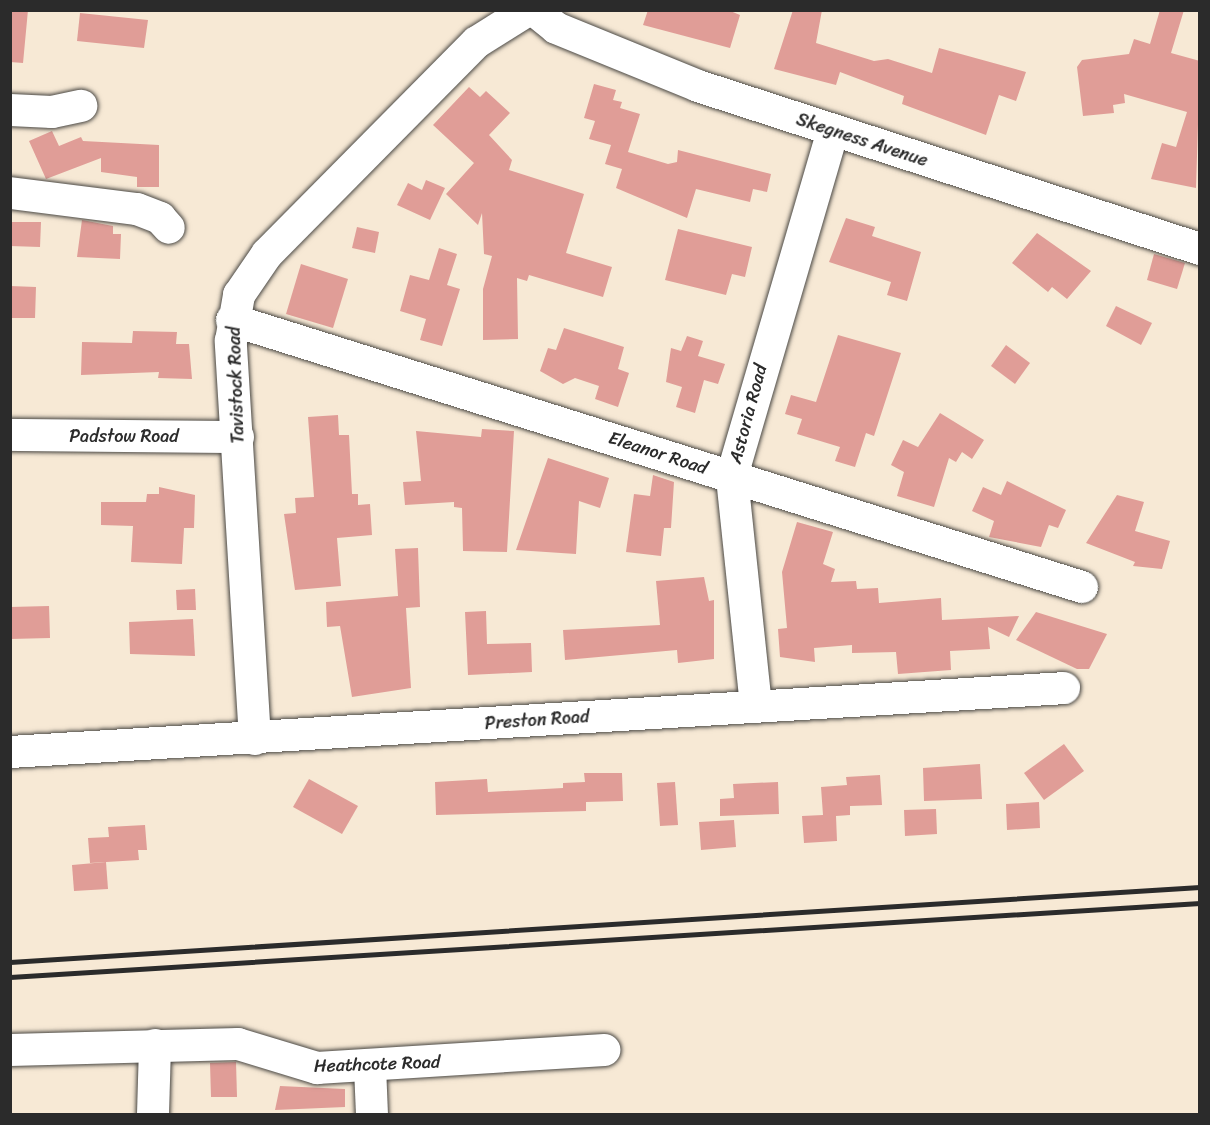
<!DOCTYPE html>
<html>
<head>
<meta charset="utf-8">
<style>
  body { margin:0 }
  #map { position:relative; width:1210px; height:1125px; overflow:hidden; background:#f7e9d5; font-family:Sriracha,sans-serif }
  div>[style] { position:absolute }
  .building>* { inset:0; background:#e09d97 }
  .roads { filter:drop-shadow(0 0 2px #4a4844) drop-shadow(0 0 2px #4a4844) }
  .minor>* { height:32px; margin:-16px; padding:0 16px; transform-origin:16px; border-radius:16px; background:#fff }
  .rail>* { height:4.5px; margin:-2.25px; padding:0 2.25px; transform-origin:2.25px; border-radius:2.25px; background:#2b2b2b }
  span { translate:-50% -50%; white-space:nowrap; text-align:center; line-height:1.15; -webkit-text-stroke:4.5px #fff; paint-order:stroke }
  .street-label { font-size:18px; color:#2b2b2b }
  .frame { position:absolute; inset:0; border:12px solid #2b2b2b; pointer-events:none }
</style>
</head>
<body>
<div id="map">
  <div class="building">
    <i style="clip-path:polygon(10px 10px,28px 10px,23px 63px,10px 62px)"></i>
    <i style="clip-path:polygon(648px 10px,728px 10px,740px 15px,730px 48px,643px 25px)"></i>
    <i style="clip-path:polygon(793px 10px,822px 10px,816px 43px,874px 61px,888px 59px,932px 73px,939px 48px,1026px 72px,1016px 101px,999px 95px,986px 135px,902px 104px,904px 96px,840px 72px,836px 85px,774px 69px)"></i>
    <i style="clip-path:polygon(1160px 10px,1184px 10px,1171px 53px,1200px 61px,1196px 188px,1151px 179px,1162px 143px,1176px 147px,1187px 112px,1124px 94px,1125px 103px,1113px 105px,1114px 113px,1083px 116px,1077px 67px,1082px 60px,1129px 54px,1134px 39px,1150px 44px)"></i>
    <i style="clip-path:polygon(80px 13px,148px 20px,144px 48px,77px 41px)"></i>
    <i style="clip-path:polygon(594px 84px,616px 90px,613px 100px,622px 102px,620px 108px,640px 114px,628px 152px,668px 164px,677px 162px,678px 150px,771px 174px,767px 192px,753px 189px,750px 202px,696px 189px,687px 218px,616px 188px,622px 169px,605px 164px,611px 145px,589px 139px,595px 121px,584px 118px)"></i>
    <i style="clip-path:polygon(469px 87px,480px 97px,486px 91px,510px 113px,489px 135px,512px 160px,509px 170px,584px 194px,566px 253px,612px 267px,603px 297px,529px 275px,527px 281px,517px 278px,518px 339px,483px 340px,483px 289px,492px 256px,484px 254px,482px 213px,478px 225px,446px 194px,474px 163px,433px 125px)"></i>
    <i style="clip-path:polygon(52px 131px,59px 146px,81px 137px,83px 141px,159px 145px,159px 187px,137px 187px,137px 177px,101px 172px,101px 158px,46px 179px,29px 141px)"></i>
    <i style="clip-path:polygon(426px 180px,445px 188px,430px 220px,397px 205px,408px 183px,422px 190px)"></i>
    <i style="clip-path:polygon(846px 218px,875px 227px,872px 236px,921px 252px,907px 301px,887px 295px,891px 282px,829px 262px)"></i>
    <i style="clip-path:polygon(82px 220px,113px 226px,113px 234px,121px 234px,120px 259px,77px 257px)"></i>
    <i style="clip-path:polygon(10px 222px,41px 222px,40px 247px,10px 246px)"></i>
    <i style="clip-path:polygon(357px 227px,379px 232px,375px 253px,352px 248px)"></i>
    <i style="clip-path:polygon(678px 229px,752px 247px,745px 277px,732px 274px,726px 295px,665px 280px)"></i>
    <i style="clip-path:polygon(1037px 233px,1091px 271px,1067px 299px,1052px 287px,1048px 292px,1012px 263px)"></i>
    <i style="clip-path:polygon(439px 248px,457px 254px,447px 285px,460px 289px,442px 346px,420px 340px,426px 319px,400px 311px,410px 275px,429px 280px)"></i>
    <i style="clip-path:polygon(1154px 254px,1185px 263px,1177px 289px,1147px 280px)"></i>
    <i style="clip-path:polygon(301px 264px,348px 279px,333px 328px,286px 314px)"></i>
    <i style="clip-path:polygon(10px 286px,36px 287px,35px 318px,10px 318px)"></i>
    <i style="clip-path:polygon(1116px 306px,1152px 323px,1141px 345px,1106px 326px)"></i>
    <i style="clip-path:polygon(564px 328px,624px 347px,618px 369px,629px 373px,618px 407px,595px 399px,599px 386px,575px 378px,563px 384px,540px 371px,548px 348px,556px 350px)"></i>
    <i style="clip-path:polygon(133px 331px,177px 332px,176px 344px,189px 344px,192px 379px,158px 378px,159px 372px,81px 375px,82px 342px,132px 343px)"></i>
    <i style="clip-path:polygon(838px 335px,901px 353px,874px 436px,866px 433px,855px 467px,835px 461px,840px 447px,797px 434px,802px 419px,785px 414px,791px 395px,816px 402px)"></i>
    <i style="clip-path:polygon(687px 336px,703px 341px,698px 356px,725px 364px,718px 384px,704px 380px,695px 413px,676px 407px,682px 387px,666px 382px,671px 348px,681px 351px)"></i>
    <i style="clip-path:polygon(1006px 345px,1030px 363px,1015px 384px,991px 366px)"></i>
    <i style="clip-path:polygon(940px 413px,984px 440px,972px 459px,962px 452px,956px 462px,949px 458px,934px 507px,897px 496px,904px 472px,891px 465px,903px 440px,918px 447px)"></i>
    <i style="clip-path:polygon(338px 415px,339px 435px,349px 435px,352px 494px,358px 494px,358px 505px,370px 504px,372px 535px,337px 538px,341px 586px,295px 590px,284px 514px,296px 513px,295px 498px,314px 497px,308px 417px)"></i>
    <i style="clip-path:polygon(482px 429px,514px 431px,507px 552px,463px 551px,462px 508px,454px 507px,454px 502px,405px 505px,403px 482px,421px 481px,416px 431px,481px 437px)"></i>
    <i style="clip-path:polygon(548px 458px,609px 478px,600px 508px,579px 501px,576px 554px,516px 550px)"></i>
    <i style="clip-path:polygon(653px 475px,674px 482px,671px 528px,664px 528px,661px 556px,626px 552px,634px 494px,650px 496px)"></i>
    <i style="clip-path:polygon(1007px 481px,1066px 510px,1058px 528px,1049px 525px,1041px 547px,989px 537px,994px 521px,972px 511px,983px 487px,1001px 495px)"></i>
    <i style="clip-path:polygon(159px 487px,195px 495px,194px 528px,184px 528px,182px 564px,131px 562px,133px 526px,101px 525px,101px 502px,146px 502px,147px 494px,159px 494px)"></i>
    <i style="clip-path:polygon(1117px 495px,1144px 502px,1135px 531px,1170px 541px,1162px 569px,1133px 566px,1135px 562px,1086px 543px)"></i>
    <i style="clip-path:polygon(797px 522px,833px 532px,823px 564px,835px 569px,831px 582px,856px 581px,857px 589px,878px 588px,879px 603px,941px 598px,942px 620px,1019px 616px,1009px 637px,988px 627px,990px 649px,950px 651px,951px 670px,898px 674px,896px 652px,852px 653px,852px 645px,814px 648px,815px 662px,780px 657px,778px 629px,787px 628px,782px 572px)"></i>
    <i style="clip-path:polygon(418px 548px,420px 607px,406px 608px,411px 688px,352px 697px,340px 626px,327px 627px,326px 602px,398px 596px,395px 549px)"></i>
    <i style="clip-path:polygon(704px 577px,709px 601px,714px 600px,714px 659px,678px 663px,677px 650px,565px 660px,563px 630px,660px 625px,656px 581px)"></i>
    <i style="clip-path:polygon(195px 589px,196px 610px,177px 610px,176px 590px)"></i>
    <i style="clip-path:polygon(49px 606px,50px 638px,10px 639px,10px 607px)"></i>
    <i style="clip-path:polygon(486px 611px,487px 644px,531px 643px,532px 672px,468px 675px,465px 612px)"></i>
    <i style="clip-path:polygon(1036px 612px,1107px 634px,1089px 669px,1077px 669px,1016px 640px)"></i>
    <i style="clip-path:polygon(193px 619px,195px 656px,130px 654px,129px 622px)"></i>
    <i style="clip-path:polygon(1064px 744px,1084px 771px,1044px 800px,1024px 773px)"></i>
    <i style="clip-path:polygon(980px 764px,982px 799px,924px 801px,923px 768px)"></i>
    <i style="clip-path:polygon(584px 773px,622px 773px,623px 801px,586px 802px,586px 811px,436px 815px,435px 782px,487px 779px,488px 792px,563px 788px,563px 783px,585px 782px)"></i>
    <i style="clip-path:polygon(880px 775px,882px 805px,850px 806px,850px 815px,836px 816px,837px 841px,804px 843px,802px 816px,823px 815px,821px 787px,847px 785px,846px 777px)"></i>
    <i style="clip-path:polygon(309px 779px,358px 806px,342px 834px,293px 807px)"></i>
    <i style="clip-path:polygon(675px 782px,678px 825px,660px 826px,657px 783px)"></i>
    <i style="clip-path:polygon(778px 782px,779px 814px,720px 816px,720px 799px,734px 798px,733px 784px)"></i>
    <i style="clip-path:polygon(1039px 802px,1040px 828px,1007px 830px,1006px 804px)"></i>
    <i style="clip-path:polygon(936px 809px,937px 834px,905px 836px,904px 810px)"></i>
    <i style="clip-path:polygon(734px 820px,736px 847px,701px 850px,699px 822px)"></i>
    <i style="clip-path:polygon(145px 825px,147px 850px,138px 850px,139px 860px,90px 863px,88px 838px,109px 837px,108px 827px)"></i>
    <i style="clip-path:polygon(106px 862px,108px 889px,74px 891px,72px 865px)"></i>
    <i style="clip-path:polygon(236px 1062px,237px 1097px,211px 1097px,210px 1063px)"></i>
    <i style="clip-path:polygon(280px 1086px,345px 1089px,345px 1107px,275px 1110px)"></i>
  </div>
  <div class="roads">
    <div class="minor">
      <i style="left:534px;top:10px;width:28px;rotate:39deg"></i>
      <i style="left:556px;top:28px;width:153px;rotate:22.2deg"></i>
      <i style="left:698px;top:86px;width:528px;rotate:17.99deg"></i>
      <i style="left:10px;top:110px;width:42px;rotate:2.7deg"></i>
      <i style="left:52px;top:112px;width:30px;rotate:-12deg"></i>
      <i style="left:10px;top:193px;width:128px;rotate:7.2deg"></i>
      <i style="left:137px;top:209px;width:25px;rotate:21deg"></i>
      <i style="left:160px;top:218px;width:13px;rotate:48deg"></i>
      <i style="left:232px;top:320px;width:891px;rotate:17.44deg"></i>
      <i style="left:10px;top:435px;width:228px;rotate:0.5deg"></i>
      <i style="left:756px;top:706px;width:231px;rotate:-96deg"></i>
      <i style="left:732px;top:476px;width:360px;rotate:-73.7deg"></i>
      <i style="left:255px;top:739px;width:399px;rotate:-93.5deg"></i>
      <i style="left:231px;top:341px;width:47px;rotate:-80.1deg"></i>
      <i style="left:239px;top:295px;width:50px;rotate:-55.7deg"></i>
      <i style="left:267px;top:254px;width:298px;rotate:-45.3deg"></i>
      <i style="left:477px;top:42px;width:60px;rotate:-32.1deg"></i>
      <i style="left:10px;top:752px;width:1056px;rotate:-3.47deg"></i>
      <i style="left:10px;top:1050px;width:228px;rotate:-1.5deg"></i>
      <i style="left:238px;top:1044px;width:83px;rotate:16.9deg"></i>
      <i style="left:317px;top:1068px;width:288px;rotate:-3.6deg"></i>
      <i style="left:370px;top:1067px;width:47px;rotate:87.6deg"></i>
      <i style="left:153px;top:1114px;width:69px;rotate:-88.3deg"></i>
    </div>
  </div>
  <div class="rail">
    <i style="left:10px;top:962px;width:1192px;rotate:-3.61deg"></i>
    <i style="left:10px;top:977px;width:1192px;rotate:-3.56deg"></i>
  </div>
  <div class="street-label">
    <span style="left:862px;top:140px;rotate:18deg">Skegness Avenue</span>
    <span style="left:236px;top:385px;rotate:-92deg">Tavistock Road</span>
    <span style="left:748px;top:414px;rotate:-75deg">Astoria Road</span>
    <span style="left:124px;top:436px">Padstow Road</span>
    <span style="left:658px;top:453px;rotate:18deg">Eleanor Road</span>
    <span style="left:537px;top:720px;rotate:-4deg">Preston Road</span>
    <span style="left:377px;top:1064px;rotate:-2deg">Heathcote Road</span>
  </div>
  <div class="frame"></div>
</div>
</body>
</html>
